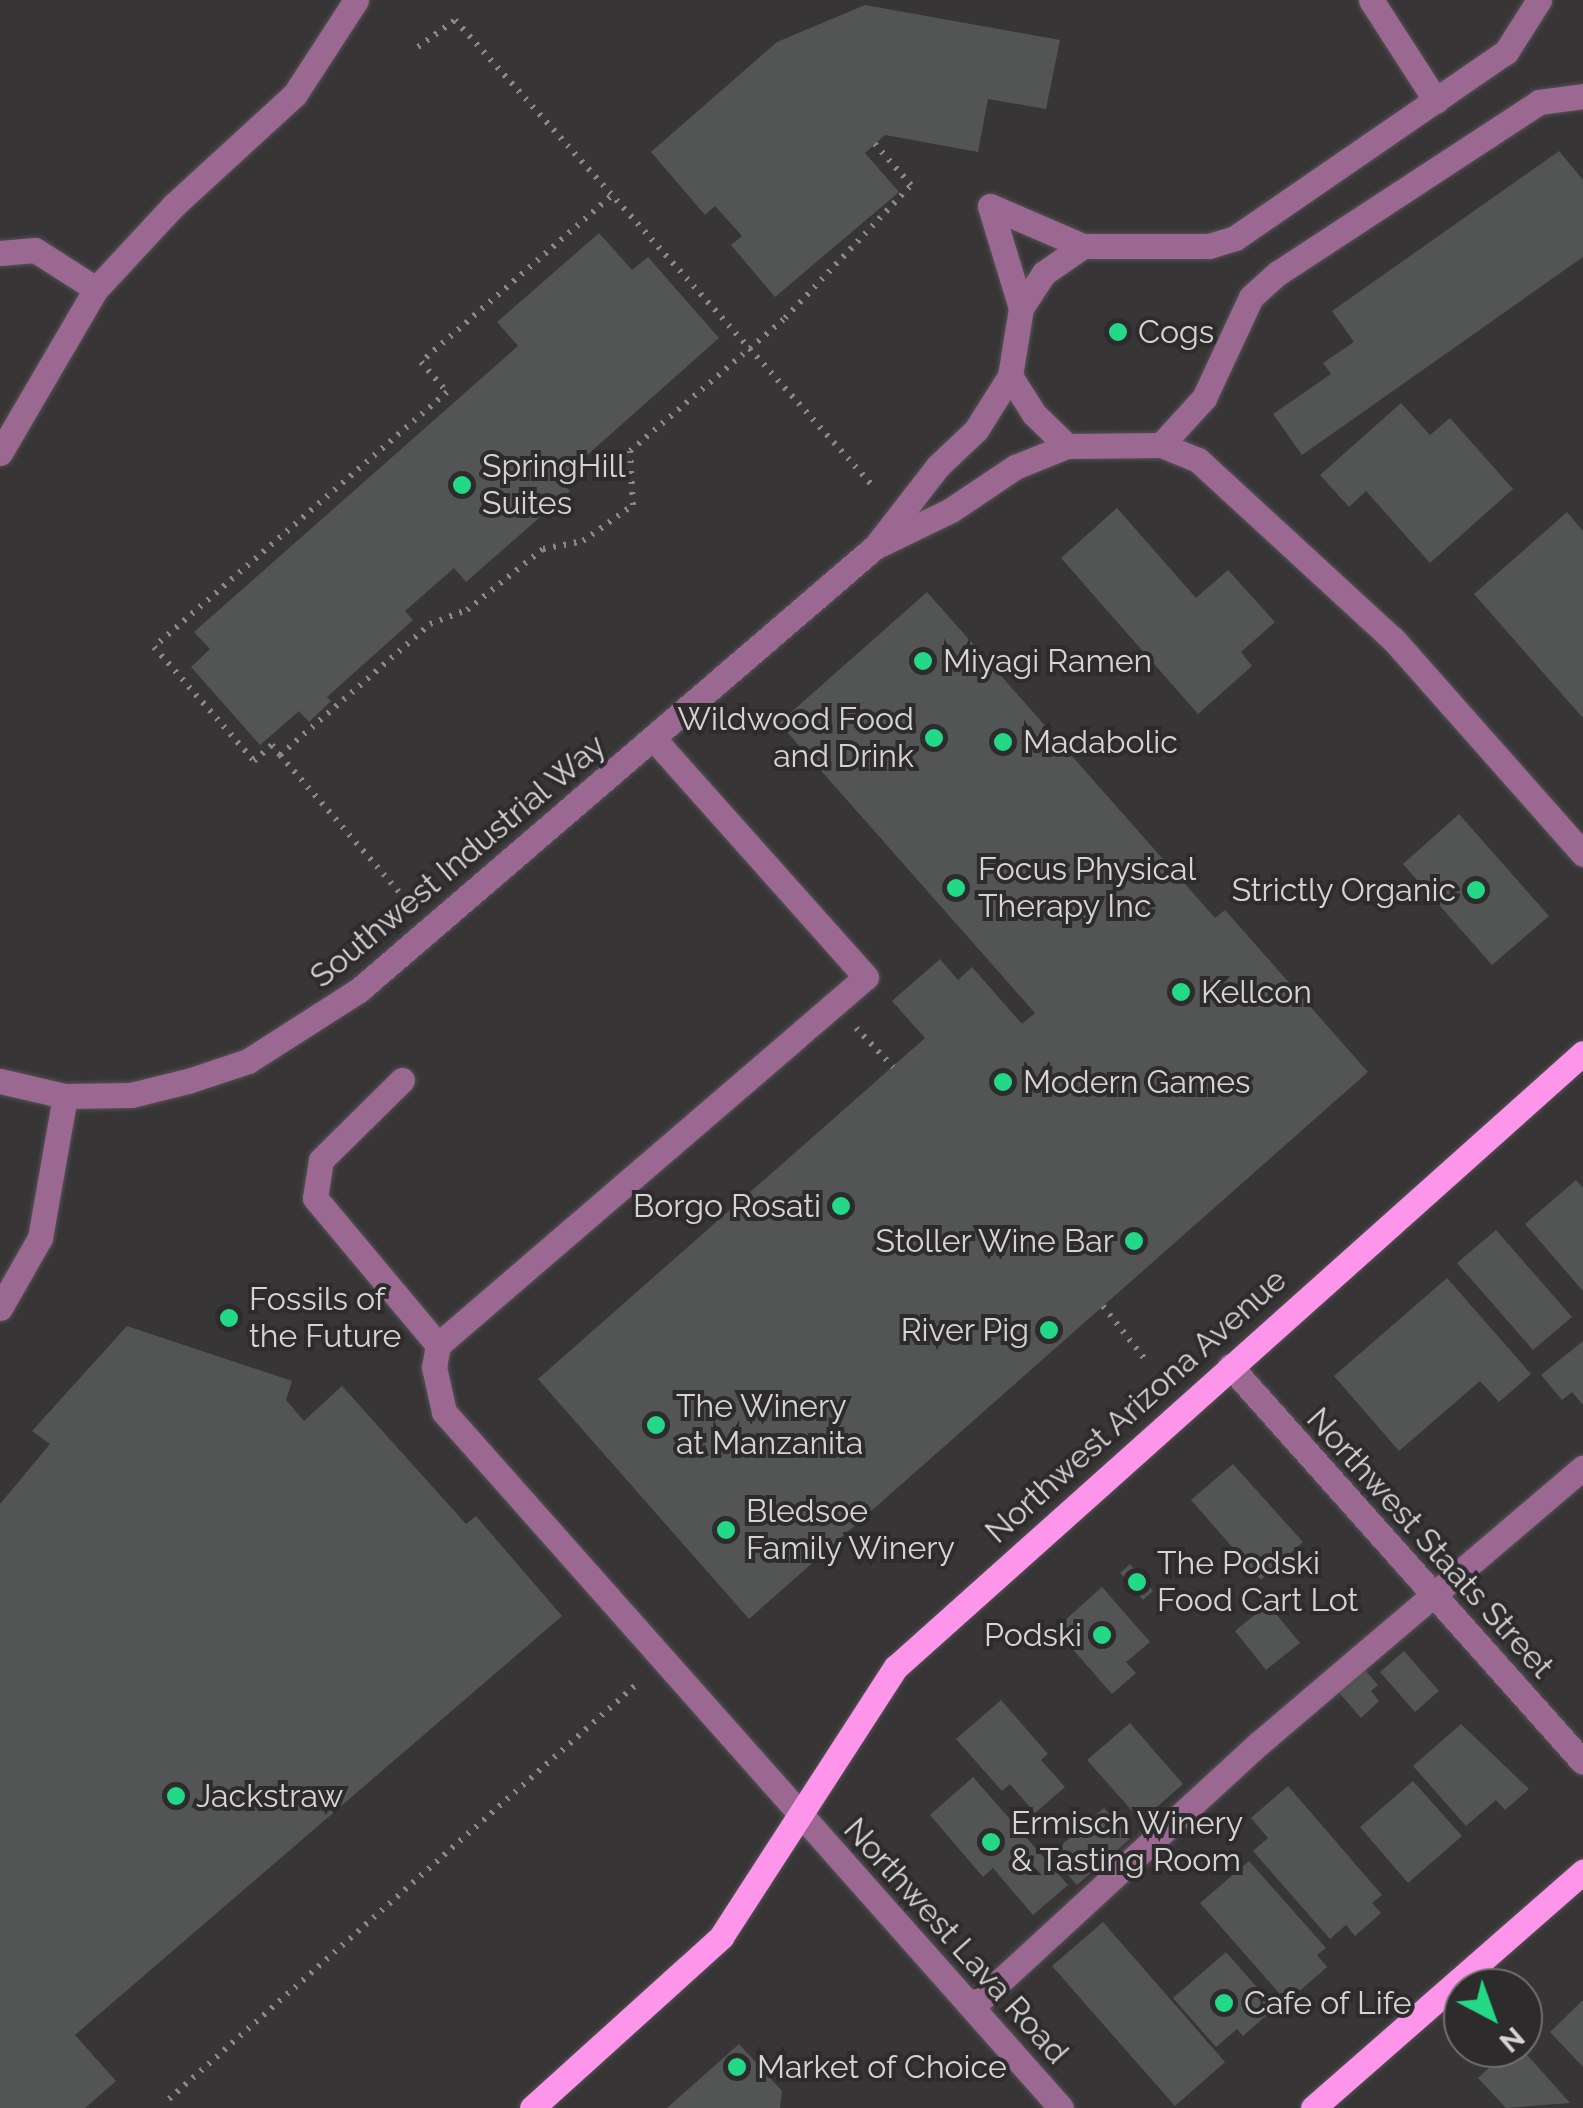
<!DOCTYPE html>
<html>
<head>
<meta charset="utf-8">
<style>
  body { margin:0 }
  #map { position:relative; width:1583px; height:2108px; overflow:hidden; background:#383537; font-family:Raleway,sans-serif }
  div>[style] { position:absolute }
  .building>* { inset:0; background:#525553 }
  .path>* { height:6px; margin-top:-3px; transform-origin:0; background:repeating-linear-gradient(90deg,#898788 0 2.5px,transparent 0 10.5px) }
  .roads { filter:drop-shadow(0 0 2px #545153) drop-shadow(0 0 2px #545153) }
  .minor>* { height:25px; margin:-12.5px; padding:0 12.5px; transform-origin:12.5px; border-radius:12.5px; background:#9a6890 }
  .major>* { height:25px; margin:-12.5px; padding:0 12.5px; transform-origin:12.5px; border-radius:12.5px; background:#fd95ea }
  .dots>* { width:28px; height:28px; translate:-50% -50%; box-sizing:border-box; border:5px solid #2e2b2d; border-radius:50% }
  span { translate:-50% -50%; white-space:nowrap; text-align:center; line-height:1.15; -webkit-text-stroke:8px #2e2b2d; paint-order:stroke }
  .poi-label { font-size:32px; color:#d5d3d4 }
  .left { translate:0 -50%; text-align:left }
  .right { translate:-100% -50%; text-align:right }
  .street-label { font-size:32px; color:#d5d3d4 }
  .north { position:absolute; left:1443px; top:1968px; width:100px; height:100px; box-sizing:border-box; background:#2e2b2d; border:2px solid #716e70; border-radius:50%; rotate:139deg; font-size:28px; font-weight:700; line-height:40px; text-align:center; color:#d5d3d4 }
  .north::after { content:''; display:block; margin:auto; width:35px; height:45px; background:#23d886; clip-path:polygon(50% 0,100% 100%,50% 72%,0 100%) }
</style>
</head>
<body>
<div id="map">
  <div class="building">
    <i style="clip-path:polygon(865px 5px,1060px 40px,1046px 109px,988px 99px,978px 152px,885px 135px,865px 153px,899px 192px,775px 297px,731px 245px,742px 236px,715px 206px,705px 215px,651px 152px,777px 42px)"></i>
    <i style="clip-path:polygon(1559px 151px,1583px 180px,1583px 257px,1302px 455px,1273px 414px,1331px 374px,1323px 363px,1354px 342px,1332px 311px)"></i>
    <i style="clip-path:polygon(599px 233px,632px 270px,648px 257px,719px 338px,559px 480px,570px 491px,466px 582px,454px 568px,405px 611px,413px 620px,327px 697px,331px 701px,309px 722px,299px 711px,260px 745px,191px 667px,210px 649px,194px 632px,518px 346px,497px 322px)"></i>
    <i style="clip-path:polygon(1401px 403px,1430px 435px,1450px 418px,1513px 489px,1430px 563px,1366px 491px,1349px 507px,1320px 475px)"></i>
    <i style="clip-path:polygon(1117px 508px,1196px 598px,1228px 570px,1275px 622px,1241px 652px,1252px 666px,1198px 714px,1061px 558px)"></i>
    <i style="clip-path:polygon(1567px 512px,1583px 531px,1583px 718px,1474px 594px)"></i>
    <i style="clip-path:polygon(927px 592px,1215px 918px,1225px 910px,1368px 1072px,749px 1619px,538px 1379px,925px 1038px,892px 1001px,940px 959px,958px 980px,972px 967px,1022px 1024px,1035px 1013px,779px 723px)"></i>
    <i style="clip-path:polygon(1459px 814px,1549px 916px,1492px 965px,1403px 864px)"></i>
    <i style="clip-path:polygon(1576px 1180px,1583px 1188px,1583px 1291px,1525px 1224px)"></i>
    <i style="clip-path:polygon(1496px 1230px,1572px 1317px,1533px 1350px,1457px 1263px)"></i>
    <i style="clip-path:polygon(1447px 1278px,1531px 1374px,1499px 1402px,1480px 1381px,1399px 1451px,1334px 1376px)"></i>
    <i style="clip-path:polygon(127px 1326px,292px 1381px,286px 1400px,304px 1421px,342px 1386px,466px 1524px,476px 1516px,562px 1616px,75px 2035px,116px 2081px,85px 2108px,0 2108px,0 1504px,50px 1444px,32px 1431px)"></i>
    <i style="clip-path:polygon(1583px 1341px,1583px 1405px,1572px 1392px,1562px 1400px,1541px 1375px)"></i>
    <i style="clip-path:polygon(1233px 1464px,1303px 1542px,1261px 1580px,1191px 1500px)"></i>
    <i style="clip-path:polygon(1130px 1564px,1153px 1591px,1143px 1600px,1120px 1573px)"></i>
    <i style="clip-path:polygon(1102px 1587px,1150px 1642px,1126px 1662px,1136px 1673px,1112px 1694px,1055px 1629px)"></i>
    <i style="clip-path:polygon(1268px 1604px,1300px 1643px,1266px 1670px,1235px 1631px)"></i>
    <i style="clip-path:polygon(1404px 1651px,1439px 1691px,1415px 1712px,1380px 1672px)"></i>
    <i style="clip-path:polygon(1360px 1664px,1378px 1685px,1371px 1691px,1379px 1701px,1361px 1718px,1334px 1687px)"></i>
    <i style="clip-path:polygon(1001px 1700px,1048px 1754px,1041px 1760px,1065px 1787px,1035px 1813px,1010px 1784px,1002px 1791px,956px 1739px)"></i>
    <i style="clip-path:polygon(1130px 1723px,1183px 1784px,1141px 1821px,1087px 1760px)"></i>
    <i style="clip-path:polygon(1461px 1724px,1529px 1789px,1505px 1810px,1496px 1800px,1466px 1826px,1413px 1766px)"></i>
    <i style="clip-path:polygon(973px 1777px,1068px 1885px,1033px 1915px,993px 1868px,983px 1877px,930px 1815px)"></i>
    <i style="clip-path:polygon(1413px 1781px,1462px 1836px,1408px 1883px,1360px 1827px)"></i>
    <i style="clip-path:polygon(1288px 1786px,1382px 1895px,1372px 1903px,1381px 1913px,1355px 1936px,1346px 1925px,1330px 1939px,1253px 1851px,1268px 1838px,1251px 1818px)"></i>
    <i style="clip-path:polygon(1104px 1808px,1130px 1839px,1077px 1885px,1050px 1855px)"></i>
    <i style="clip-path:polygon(1249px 1861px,1326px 1948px,1317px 1955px,1327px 1967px,1287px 2002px,1200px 1903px)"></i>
    <i style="clip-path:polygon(1103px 1922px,1225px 2062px,1175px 2106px,1052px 1966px)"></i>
    <i style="clip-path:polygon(1226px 1952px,1275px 2008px,1243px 2036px,1237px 2029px,1216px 2047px,1173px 1998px)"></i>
    <i style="clip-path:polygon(1583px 2000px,1583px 2067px,1550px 2032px)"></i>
    <i style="clip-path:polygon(739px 2044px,782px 2091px,780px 2108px,667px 2108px)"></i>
    <i style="clip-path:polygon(1510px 2048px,1521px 2048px,1570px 2103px,1506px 2108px,1478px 2078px)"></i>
  </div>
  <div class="path">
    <i style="left:418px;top:47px;width:46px;rotate:-36.1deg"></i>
    <i style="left:455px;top:20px;width:625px;rotate:48.12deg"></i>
    <i style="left:610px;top:197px;width:251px;rotate:138.9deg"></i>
    <i style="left:421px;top:362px;width:40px;rotate:49deg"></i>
    <i style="left:447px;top:392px;width:388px;rotate:139deg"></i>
    <i style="left:154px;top:647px;width:152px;rotate:48.7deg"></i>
    <i style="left:254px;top:761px;width:24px;rotate:-42deg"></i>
    <i style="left:272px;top:745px;width:13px;rotate:51deg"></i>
    <i style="left:280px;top:755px;width:199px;rotate:-41.1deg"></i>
    <i style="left:430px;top:624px;width:40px;rotate:-21deg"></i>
    <i style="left:467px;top:610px;width:97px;rotate:-38.8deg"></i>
    <i style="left:543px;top:549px;width:41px;rotate:-11.3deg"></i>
    <i style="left:583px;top:541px;width:62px;rotate:-35.8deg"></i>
    <i style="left:633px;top:505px;width:54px;rotate:-93.2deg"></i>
    <i style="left:630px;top:451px;width:204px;rotate:-40.6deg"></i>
    <i style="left:785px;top:318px;width:183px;rotate:-46.5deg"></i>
    <i style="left:911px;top:185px;width:55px;rotate:-131.3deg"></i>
    <i style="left:280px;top:755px;width:181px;rotate:49deg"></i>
    <i style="left:856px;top:1028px;width:54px;rotate:46.5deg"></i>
    <i style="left:1103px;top:1306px;width:66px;rotate:51.7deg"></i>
    <i style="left:169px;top:2099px;width:628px;rotate:-41.58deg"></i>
  </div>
  <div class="roads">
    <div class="minor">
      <i style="left:1371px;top:0;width:120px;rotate:57.2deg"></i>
      <i style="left:990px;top:206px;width:107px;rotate:73.1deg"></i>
      <i style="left:990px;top:206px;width:101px;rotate:23.3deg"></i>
      <i style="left:0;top:253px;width:35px;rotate:-5deg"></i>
      <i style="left:35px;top:250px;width:72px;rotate:32.6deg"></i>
      <i style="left:1010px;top:376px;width:45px;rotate:57.7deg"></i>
      <i style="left:1034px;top:414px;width:46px;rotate:44.1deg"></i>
      <i style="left:1067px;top:446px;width:94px;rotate:-0.6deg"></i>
      <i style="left:1161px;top:445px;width:64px;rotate:-47.5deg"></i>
      <i style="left:1204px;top:398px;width:111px;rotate:-65deg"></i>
      <i style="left:1251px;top:297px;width:36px;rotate:-42deg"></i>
      <i style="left:1278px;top:273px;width:312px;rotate:-33.2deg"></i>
      <i style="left:1539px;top:102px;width:44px;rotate:-7.8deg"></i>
      <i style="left:1161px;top:445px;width:40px;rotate:22deg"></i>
      <i style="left:1198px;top:460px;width:265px;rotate:42.6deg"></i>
      <i style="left:1393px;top:639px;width:287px;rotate:48.5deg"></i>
      <i style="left:0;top:453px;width:190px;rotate:-59.7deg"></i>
      <i style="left:96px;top:289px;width:115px;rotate:-47.1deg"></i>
      <i style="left:174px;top:205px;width:164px;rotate:-42.5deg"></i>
      <i style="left:295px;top:94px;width:112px;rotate:-57deg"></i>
      <i style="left:881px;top:544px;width:78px;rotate:-25.9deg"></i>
      <i style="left:951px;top:510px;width:77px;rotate:-33.9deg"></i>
      <i style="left:1015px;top:467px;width:56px;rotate:-22deg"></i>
      <i style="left:402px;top:1080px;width:114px;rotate:135.4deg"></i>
      <i style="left:321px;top:1160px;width:38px;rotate:99deg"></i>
      <i style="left:315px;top:1198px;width:192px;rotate:50.1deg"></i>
      <i style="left:438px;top:1345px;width:564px;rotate:-40.69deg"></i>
      <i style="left:866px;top:977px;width:317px;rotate:-131.7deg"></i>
      <i style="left:0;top:1081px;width:67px;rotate:13deg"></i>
      <i style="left:65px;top:1096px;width:66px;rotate:-0.9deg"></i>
      <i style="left:131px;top:1095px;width:59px;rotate:-13.8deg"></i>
      <i style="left:188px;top:1081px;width:63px;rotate:-18.4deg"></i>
      <i style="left:248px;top:1061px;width:132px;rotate:-32.6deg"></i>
      <i style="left:359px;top:990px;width:681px;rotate:-40.66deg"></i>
      <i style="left:876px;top:546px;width:101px;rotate:-52.2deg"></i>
      <i style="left:938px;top:466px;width:52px;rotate:-43.5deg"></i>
      <i style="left:976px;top:430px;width:64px;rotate:-57.8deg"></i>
      <i style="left:1010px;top:376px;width:69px;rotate:-80.8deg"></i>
      <i style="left:1021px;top:308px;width:42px;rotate:-56.7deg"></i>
      <i style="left:1044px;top:273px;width:47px;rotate:-34.7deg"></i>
      <i style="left:1083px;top:246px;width:126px"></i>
      <i style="left:1209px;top:246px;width:27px;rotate:-17deg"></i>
      <i style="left:1235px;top:238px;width:329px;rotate:-34.5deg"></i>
      <i style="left:1506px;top:52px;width:62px;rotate:-57.6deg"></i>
      <i style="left:0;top:1308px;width:81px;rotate:-60.3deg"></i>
      <i style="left:40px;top:1238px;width:144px;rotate:-80deg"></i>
      <i style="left:438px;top:1345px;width:22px;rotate:100deg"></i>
      <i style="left:434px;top:1367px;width:46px;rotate:77.5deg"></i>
      <i style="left:444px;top:1412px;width:930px;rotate:48.44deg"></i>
      <i style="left:1230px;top:1366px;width:530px;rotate:48.29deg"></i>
      <i style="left:972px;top:2007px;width:387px;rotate:-42.6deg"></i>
      <i style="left:1257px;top:1745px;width:428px;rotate:-40.4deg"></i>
    </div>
    <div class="major">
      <i style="left:532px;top:2108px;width:255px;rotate:-42.1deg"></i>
      <i style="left:721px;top:1937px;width:322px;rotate:-57.1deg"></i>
      <i style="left:896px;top:1667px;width:921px;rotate:-41.79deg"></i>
      <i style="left:1313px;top:2108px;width:359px;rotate:-41.2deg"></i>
    </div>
  </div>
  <div class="dots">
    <i style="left:1118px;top:332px;background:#23d886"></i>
    <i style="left:462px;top:485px;background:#23d886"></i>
    <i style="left:923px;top:661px;background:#23d886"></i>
    <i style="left:934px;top:738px;background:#23d886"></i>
    <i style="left:1003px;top:742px;background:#23d886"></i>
    <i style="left:956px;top:888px;background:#23d886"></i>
    <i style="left:1476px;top:890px;background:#23d886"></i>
    <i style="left:1181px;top:992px;background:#23d886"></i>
    <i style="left:1003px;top:1082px;background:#23d886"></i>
    <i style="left:841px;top:1206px;background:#23d886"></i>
    <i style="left:1134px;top:1241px;background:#23d886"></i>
    <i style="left:229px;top:1318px;background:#23d886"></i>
    <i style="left:1049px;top:1330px;background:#23d886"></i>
    <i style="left:656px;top:1425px;background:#23d886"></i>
    <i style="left:726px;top:1530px;background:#23d886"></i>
    <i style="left:1137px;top:1582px;background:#23d886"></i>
    <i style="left:1102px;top:1635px;background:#23d886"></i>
    <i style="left:176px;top:1796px;background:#23d886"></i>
    <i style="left:991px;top:1842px;background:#23d886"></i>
    <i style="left:1224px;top:2003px;background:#23d886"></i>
    <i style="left:737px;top:2067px;background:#23d886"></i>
  </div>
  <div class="poi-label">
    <span class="left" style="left:1138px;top:332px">Cogs</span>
    <span class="left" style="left:482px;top:485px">SpringHill<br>Suites</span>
    <span class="left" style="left:943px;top:661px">Miyagi Ramen</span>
    <span class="right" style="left:914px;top:738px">Wildwood Food<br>and Drink</span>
    <span class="left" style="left:1023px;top:742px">Madabolic</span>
    <span class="left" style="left:978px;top:888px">Focus Physical<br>Therapy Inc</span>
    <span class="right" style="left:1456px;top:890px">Strictly Organic</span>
    <span class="left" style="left:1201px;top:992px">Kellcon</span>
    <span class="left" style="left:1023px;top:1082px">Modern Games</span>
    <span class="right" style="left:821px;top:1206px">Borgo Rosati</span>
    <span class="right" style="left:1114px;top:1241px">Stoller Wine Bar</span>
    <span class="left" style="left:249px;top:1318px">Fossils of<br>the Future</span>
    <span class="right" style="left:1029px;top:1330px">River Pig</span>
    <span class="left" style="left:676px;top:1425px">The Winery<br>at Manzanita</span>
    <span class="left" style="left:746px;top:1530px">Bledsoe<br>Family Winery</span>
    <span class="left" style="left:1157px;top:1582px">The Podski<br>Food Cart Lot</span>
    <span class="right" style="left:1082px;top:1635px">Podski</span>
    <span class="left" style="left:196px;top:1796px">Jackstraw</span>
    <span class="left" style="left:1011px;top:1842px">Ermisch Winery<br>&amp; Tasting Room</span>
    <span class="left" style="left:1244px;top:2003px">Cafe of Life</span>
    <span class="left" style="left:757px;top:2067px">Market of Choice</span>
  </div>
  <div class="street-label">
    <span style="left:458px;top:861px;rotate:-40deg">Southwest Industrial Way</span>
    <span style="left:1136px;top:1406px;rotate:-42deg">Northwest Arizona Avenue</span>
    <span style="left:1430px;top:1543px;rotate:48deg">Northwest Staats Street</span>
    <span style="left:956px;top:1941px;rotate:48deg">Northwest Lava Road</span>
  </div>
  <div class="north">N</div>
</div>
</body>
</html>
